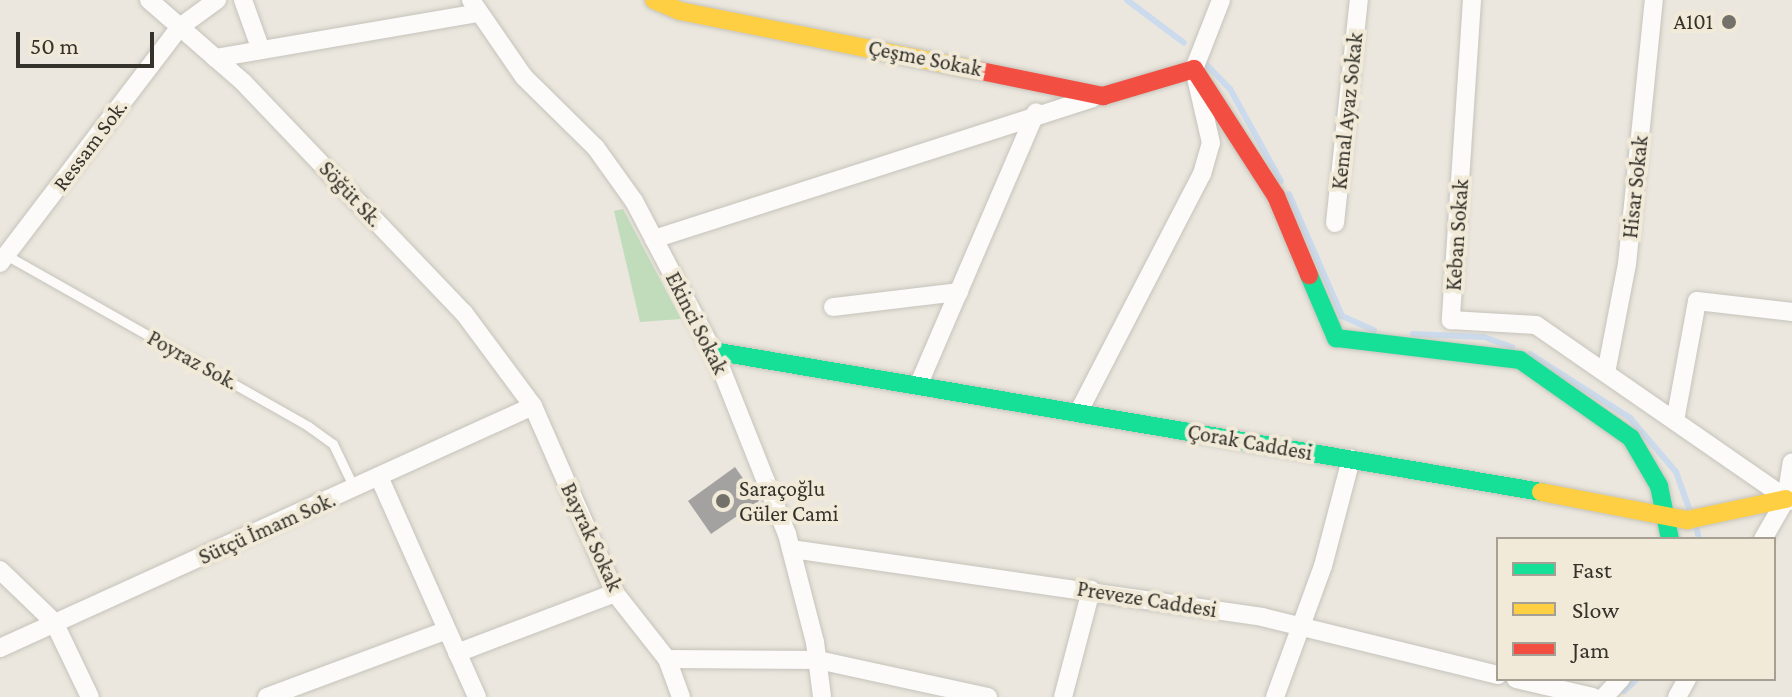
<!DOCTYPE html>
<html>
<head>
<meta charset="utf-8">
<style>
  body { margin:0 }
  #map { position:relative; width:1792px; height:697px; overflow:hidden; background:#ebe7de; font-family:"Crimson Pro",serif }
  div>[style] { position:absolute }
  .green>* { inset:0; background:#c1dcbb }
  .stream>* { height:6px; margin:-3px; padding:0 3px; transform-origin:3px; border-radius:3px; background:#cbdaec }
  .building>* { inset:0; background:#a3a2a0 }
  .roads { filter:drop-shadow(0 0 2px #c5c3bb) drop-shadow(0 0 2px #c5c3bb) }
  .lane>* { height:9px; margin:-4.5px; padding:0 4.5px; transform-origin:4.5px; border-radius:4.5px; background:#fcfbfa }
  .street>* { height:18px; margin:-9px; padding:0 9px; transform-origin:9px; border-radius:9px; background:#fcfbfa }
  .fast>* { height:18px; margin:-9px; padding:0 9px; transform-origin:9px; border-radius:9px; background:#16e098 }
  .slow>* { height:18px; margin:-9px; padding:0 9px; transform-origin:9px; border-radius:9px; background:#ffcf43 }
  .jam>* { height:18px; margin:-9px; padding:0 9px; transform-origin:9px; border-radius:9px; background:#f24e42 }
  .dots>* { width:22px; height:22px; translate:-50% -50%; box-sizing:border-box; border:4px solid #f1ead8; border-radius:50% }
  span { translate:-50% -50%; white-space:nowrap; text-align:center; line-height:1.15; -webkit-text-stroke:8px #f1ead8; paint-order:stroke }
  .poi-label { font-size:22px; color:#34322b }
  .right { translate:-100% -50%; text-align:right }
  .left { translate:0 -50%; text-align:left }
  .street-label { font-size:22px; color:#34322b }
  .legend { position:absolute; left:1496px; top:537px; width:280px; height:144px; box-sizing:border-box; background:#f1ead8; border:2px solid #a5a093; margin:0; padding:10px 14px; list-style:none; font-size:24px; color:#34322b }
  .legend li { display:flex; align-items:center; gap:16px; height:40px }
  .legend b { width:40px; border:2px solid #a5a093 }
  .scale { position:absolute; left:16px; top:32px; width:138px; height:36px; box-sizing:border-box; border:4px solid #34322b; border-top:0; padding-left:10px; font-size:24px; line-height:28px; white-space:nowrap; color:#34322b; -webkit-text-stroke:6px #f1ead8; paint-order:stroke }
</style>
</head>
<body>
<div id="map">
  <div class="green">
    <i style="clip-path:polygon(623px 209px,681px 319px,640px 322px,614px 211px)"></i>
  </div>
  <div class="stream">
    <i style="left:1127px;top:0;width:71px;rotate:37deg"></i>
    <i style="left:1203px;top:61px;width:39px;rotate:46deg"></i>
    <i style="left:1230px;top:89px;width:105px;rotate:61deg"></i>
    <i style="left:1289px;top:194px;width:133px;rotate:66.5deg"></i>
    <i style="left:1342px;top:316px;width:35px;rotate:24deg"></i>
    <i style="left:1413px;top:334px;width:71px;rotate:2.4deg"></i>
    <i style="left:1484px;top:337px;width:30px;rotate:20deg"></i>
    <i style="left:1530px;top:354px;width:119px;rotate:32.6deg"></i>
    <i style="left:1630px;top:418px;width:71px;rotate:49.6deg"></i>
    <i style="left:1676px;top:472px;width:41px;rotate:70.3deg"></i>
    <i style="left:1696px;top:526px;width:13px;rotate:77deg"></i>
    <i style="left:1624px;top:691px;width:18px;rotate:-43deg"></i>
  </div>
  <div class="building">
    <i style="clip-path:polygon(735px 467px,759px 501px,711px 534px,688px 501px)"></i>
  </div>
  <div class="roads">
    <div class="lane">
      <i style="left:6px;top:255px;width:347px;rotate:29.5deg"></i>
      <i style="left:308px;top:426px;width:31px;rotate:36deg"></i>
      <i style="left:333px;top:444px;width:51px;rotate:64.4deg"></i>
    </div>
    <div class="street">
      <i style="left:149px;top:0;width:126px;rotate:41.1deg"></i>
      <i style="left:244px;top:83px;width:318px;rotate:46.3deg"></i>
      <i style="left:464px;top:313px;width:116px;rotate:53.4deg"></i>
      <i style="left:533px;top:406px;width:204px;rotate:66.3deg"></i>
      <i style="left:615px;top:593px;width:84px;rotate:51.8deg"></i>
      <i style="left:243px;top:0;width:53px;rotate:70.2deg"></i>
      <i style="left:471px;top:0;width:93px;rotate:55.5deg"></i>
      <i style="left:524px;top:77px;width:101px;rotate:44.6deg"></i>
      <i style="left:596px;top:148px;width:65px;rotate:54.4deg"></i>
      <i style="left:634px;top:201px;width:181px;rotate:62.3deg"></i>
      <i style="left:718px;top:361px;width:186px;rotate:68.3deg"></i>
      <i style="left:787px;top:534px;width:112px;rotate:75.5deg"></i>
      <i style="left:815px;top:642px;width:55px;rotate:82.7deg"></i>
      <i style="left:1472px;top:0;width:321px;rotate:93.8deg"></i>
      <i style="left:1451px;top:320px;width:85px;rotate:3.4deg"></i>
      <i style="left:1536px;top:325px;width:309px;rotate:34.7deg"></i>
      <i style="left:215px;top:58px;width:267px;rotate:-9.7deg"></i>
      <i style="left:1335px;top:223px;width:224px;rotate:-83.9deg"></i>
      <i style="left:654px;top:239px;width:460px;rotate:-17.8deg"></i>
      <i style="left:0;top:263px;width:297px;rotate:-52.7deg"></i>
      <i style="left:180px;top:27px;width:46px;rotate:-36.1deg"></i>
      <i style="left:833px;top:307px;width:127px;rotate:-6.8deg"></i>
      <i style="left:1606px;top:373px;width:111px;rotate:-79.1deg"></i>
      <i style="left:1627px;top:264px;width:265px;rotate:-84.2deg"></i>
      <i style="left:918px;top:386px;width:298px;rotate:-66.7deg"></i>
      <i style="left:1078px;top:413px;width:269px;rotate:-62.6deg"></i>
      <i style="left:1202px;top:174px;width:32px;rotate:-74deg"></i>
      <i style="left:1211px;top:143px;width:76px;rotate:-102.9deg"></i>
      <i style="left:1194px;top:69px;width:74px;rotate:-68.6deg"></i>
      <i style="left:1675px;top:421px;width:122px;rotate:-79.6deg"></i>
      <i style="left:1697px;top:301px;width:96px;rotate:6.6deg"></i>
      <i style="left:380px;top:479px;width:239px;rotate:66deg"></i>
      <i style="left:1763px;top:539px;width:46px;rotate:-60.1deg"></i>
      <i style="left:1786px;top:499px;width:37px;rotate:-81deg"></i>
      <i style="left:791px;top:549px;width:476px;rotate:8.2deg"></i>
      <i style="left:1262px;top:617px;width:243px;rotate:13.8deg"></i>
      <i style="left:0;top:570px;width:75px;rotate:43.9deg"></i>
      <i style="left:54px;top:622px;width:83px;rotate:64.4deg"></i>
      <i style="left:0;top:648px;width:585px;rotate:-24.42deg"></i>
      <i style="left:457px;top:653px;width:169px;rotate:-20.8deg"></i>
      <i style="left:1516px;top:679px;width:79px;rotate:13.2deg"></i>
      <i style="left:267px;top:697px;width:192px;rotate:-20.4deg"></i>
      <i style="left:681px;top:697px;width:40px;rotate:-110.2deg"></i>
      <i style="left:667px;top:659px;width:151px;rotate:0.4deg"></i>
      <i style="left:818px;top:660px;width:174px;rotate:12.3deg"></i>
      <i style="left:1063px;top:697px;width:111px;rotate:-75.3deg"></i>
      <i style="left:1275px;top:697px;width:140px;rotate:-69.9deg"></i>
      <i style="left:1323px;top:566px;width:111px;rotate:-75.3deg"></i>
      <i style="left:1604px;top:697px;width:25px;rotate:-47deg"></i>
      <i style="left:1677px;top:697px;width:21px;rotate:-61deg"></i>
    </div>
    <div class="fast">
      <i style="left:1309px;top:275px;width:69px;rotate:66.8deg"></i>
      <i style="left:1336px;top:338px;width:185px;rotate:6.8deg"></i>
      <i style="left:1520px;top:360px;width:136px;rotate:35.1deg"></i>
      <i style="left:1631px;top:438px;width:56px;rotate:59.7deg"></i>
      <i style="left:1659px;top:486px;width:54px;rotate:78.3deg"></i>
      <i style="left:713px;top:351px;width:840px;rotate:9.66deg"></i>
    </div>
    <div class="slow">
      <i style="left:654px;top:0;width:28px;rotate:23deg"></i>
      <i style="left:680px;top:11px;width:302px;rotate:11.3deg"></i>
      <i style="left:1541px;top:492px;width:149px;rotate:10.9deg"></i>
      <i style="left:1687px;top:520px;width:101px;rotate:-12deg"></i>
    </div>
    <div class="jam">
      <i style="left:976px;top:70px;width:130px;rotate:11.6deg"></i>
      <i style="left:1103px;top:96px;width:95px;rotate:-16.5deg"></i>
      <i style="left:1194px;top:69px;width:151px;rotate:57.2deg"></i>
      <i style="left:1276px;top:196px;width:86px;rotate:67.3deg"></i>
    </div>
  </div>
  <div class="dots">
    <i style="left:1729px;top:22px;background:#74716a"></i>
    <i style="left:723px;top:501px;background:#74716a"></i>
  </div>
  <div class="poi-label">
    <span class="right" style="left:1713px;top:22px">A101</span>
    <span class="left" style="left:739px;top:501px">Saraçoğlu<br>Güler Cami</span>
  </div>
  <div class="street-label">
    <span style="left:925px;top:58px;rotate:11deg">Çeşme Sokak</span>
    <span style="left:1347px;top:111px;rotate:-84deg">Kemal Ayaz Sokak</span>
    <span style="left:90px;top:145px;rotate:-53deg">Ressam Sok.</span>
    <span style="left:1635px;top:187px;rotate:-84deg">Hisar Sokak</span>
    <span style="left:351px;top:194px;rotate:47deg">Söğüt Sk.</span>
    <span style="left:1457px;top:235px;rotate:-86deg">Keban Sokak</span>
    <span style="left:697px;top:323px;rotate:63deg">Ekinci Sokak</span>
    <span style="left:193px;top:360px;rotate:29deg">Poyraz Sok.</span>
    <span style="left:1250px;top:442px;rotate:10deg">Çorak Caddesi</span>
    <span style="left:267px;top:528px;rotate:-24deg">Sütçü İmam Sok.</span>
    <span style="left:592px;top:537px;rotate:65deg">Bayrak Sokak</span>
    <span style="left:1147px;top:599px;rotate:9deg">Preveze Caddesi</span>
  </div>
  <ul class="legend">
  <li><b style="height:10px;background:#16e098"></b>Fast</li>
  <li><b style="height:10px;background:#ffcf43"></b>Slow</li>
  <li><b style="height:10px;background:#f24e42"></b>Jam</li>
  </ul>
  <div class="scale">50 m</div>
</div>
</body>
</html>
